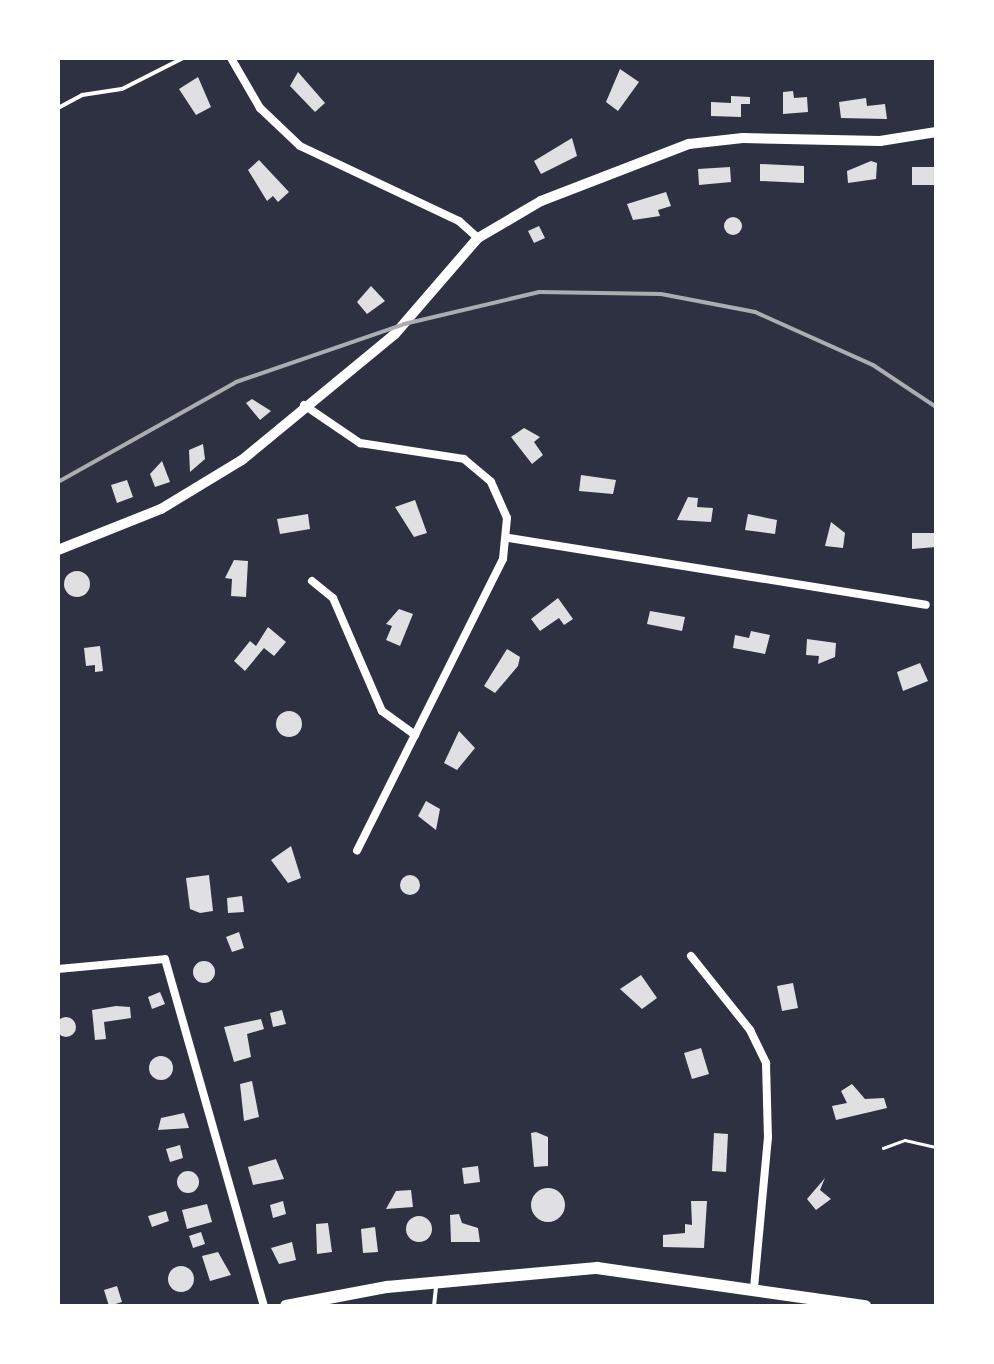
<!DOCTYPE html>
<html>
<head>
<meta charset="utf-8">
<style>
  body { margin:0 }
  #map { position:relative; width:994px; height:1364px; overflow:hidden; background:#2d3142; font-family:Lora,serif }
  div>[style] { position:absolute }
  .building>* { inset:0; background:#e0e0e3 }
  .round { border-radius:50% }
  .path>* { height:2.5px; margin:-1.25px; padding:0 1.25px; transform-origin:1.25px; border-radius:1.25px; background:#fff }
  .service>* { height:4px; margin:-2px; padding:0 2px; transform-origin:2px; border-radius:2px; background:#fff }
  .minor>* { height:8px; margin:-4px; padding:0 4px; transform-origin:4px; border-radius:4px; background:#fff }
  .tertiary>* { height:10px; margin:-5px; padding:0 5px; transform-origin:5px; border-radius:5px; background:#fff }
  .primary>* { height:12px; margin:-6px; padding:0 6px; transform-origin:6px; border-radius:6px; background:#fff }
  .rail>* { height:4px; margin:-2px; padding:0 2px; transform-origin:2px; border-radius:2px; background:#abadb3 }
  span { translate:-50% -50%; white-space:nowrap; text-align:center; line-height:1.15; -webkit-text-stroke:8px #fff; paint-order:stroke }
  .frame { position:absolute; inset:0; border:60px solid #fff; pointer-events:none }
</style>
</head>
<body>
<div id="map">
  <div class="building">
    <i style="clip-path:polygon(620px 69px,639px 82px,618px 111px,606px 102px)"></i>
    <i style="clip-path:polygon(298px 72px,325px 103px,315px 112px,290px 86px)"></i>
    <i style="clip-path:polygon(198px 77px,211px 107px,196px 115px,179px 89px)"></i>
    <i style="clip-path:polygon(793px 91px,794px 98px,807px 97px,808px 112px,783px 114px,783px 92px)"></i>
    <i style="clip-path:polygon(731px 96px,750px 97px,750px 104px,741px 104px,741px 117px,711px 116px,711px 102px,731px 103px)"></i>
    <i style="clip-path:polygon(866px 98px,867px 106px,885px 104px,887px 119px,841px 118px,839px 102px)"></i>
    <i style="clip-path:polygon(572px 138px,577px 156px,541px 174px,534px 161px)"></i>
    <i style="clip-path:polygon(259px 160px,289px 192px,278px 202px,273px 196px,267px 201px,248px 170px)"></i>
    <i style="clip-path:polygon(871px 161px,877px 163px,876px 179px,848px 183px,847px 171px)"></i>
    <i style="clip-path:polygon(760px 164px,804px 166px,804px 183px,760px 181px)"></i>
    <i style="clip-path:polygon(730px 167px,731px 182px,699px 185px,698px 169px)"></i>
    <i style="clip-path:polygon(912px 167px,936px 167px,936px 185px,912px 185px)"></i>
    <i style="clip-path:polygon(666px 192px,671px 206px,658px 210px,660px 216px,633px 220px,627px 204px)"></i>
    <i class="round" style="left:724px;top:217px;width:18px;height:18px"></i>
    <i style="clip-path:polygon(539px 226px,545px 238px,534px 243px,528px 231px)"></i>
    <i style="clip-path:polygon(371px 286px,385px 301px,367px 314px,357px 302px)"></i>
    <i style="clip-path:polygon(252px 399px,271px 411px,260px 420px,246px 403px)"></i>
    <i style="clip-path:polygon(524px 428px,540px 437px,534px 442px,543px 455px,532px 464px,511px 437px)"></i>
    <i style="clip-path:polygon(203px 444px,205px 459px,190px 472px,189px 450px)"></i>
    <i style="clip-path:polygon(162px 461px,170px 482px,155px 487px,150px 474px)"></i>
    <i style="clip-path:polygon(581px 475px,616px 480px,613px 494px,579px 491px)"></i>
    <i style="clip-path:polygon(127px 480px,133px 497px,117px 503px,111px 485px)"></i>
    <i style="clip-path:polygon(688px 497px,698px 498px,697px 507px,713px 508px,711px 522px,677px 520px)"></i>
    <i style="clip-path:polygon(415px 500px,427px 533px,414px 537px,395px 507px)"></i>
    <i style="clip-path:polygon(308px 514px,310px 529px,280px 534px,277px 519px)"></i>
    <i style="clip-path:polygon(748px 514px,777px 520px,775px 534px,745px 530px)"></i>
    <i style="clip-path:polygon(831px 522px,845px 533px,843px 548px,825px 546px)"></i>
    <i style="clip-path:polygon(912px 533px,936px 533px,936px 547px,912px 549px)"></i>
    <i style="clip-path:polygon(234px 560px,248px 561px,246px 597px,231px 596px,232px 579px,225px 578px)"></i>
    <i class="round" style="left:64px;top:571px;width:26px;height:26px"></i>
    <i style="clip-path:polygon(558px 598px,573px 619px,564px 625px,559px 618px,540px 631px,531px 619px)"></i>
    <i style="clip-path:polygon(399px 609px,413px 614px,400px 646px,386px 640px,392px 626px,386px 624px)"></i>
    <i style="clip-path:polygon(650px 611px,685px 617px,682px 631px,647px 624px)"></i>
    <i style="clip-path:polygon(268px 627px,286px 642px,274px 656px,264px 648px,245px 671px,234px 661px,250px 641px,256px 646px)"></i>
    <i style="clip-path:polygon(751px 631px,770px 635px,765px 654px,733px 648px,735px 635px,749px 638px)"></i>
    <i style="clip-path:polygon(807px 639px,836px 643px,835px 657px,818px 664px,819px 656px,806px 655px)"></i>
    <i style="clip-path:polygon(100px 646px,103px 671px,95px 672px,95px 665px,86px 666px,84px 648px)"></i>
    <i style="clip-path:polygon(507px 649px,520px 657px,518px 666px,495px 693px,484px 686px)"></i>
    <i style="clip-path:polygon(920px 663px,928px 681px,903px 691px,897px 672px)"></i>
    <i class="round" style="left:276px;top:711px;width:26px;height:26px"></i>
    <i style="clip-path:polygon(459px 731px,475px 748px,457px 770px,444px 763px)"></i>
    <i style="clip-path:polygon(426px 801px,440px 809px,436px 830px,418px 816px)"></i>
    <i style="clip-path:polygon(291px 846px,301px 878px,288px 883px,271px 860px)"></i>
    <i style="clip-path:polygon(209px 875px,213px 911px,200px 913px,190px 909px,186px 878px)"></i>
    <i class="round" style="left:400px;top:875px;width:20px;height:20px"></i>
    <i style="clip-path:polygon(242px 896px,244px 912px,228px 913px,227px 898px)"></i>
    <i style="clip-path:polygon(239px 932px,244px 948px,232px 952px,226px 937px)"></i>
    <i class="round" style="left:193px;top:961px;width:22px;height:22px"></i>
    <i style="clip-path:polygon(641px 975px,657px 998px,642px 1009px,620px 989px)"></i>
    <i style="clip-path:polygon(793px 983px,798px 1008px,782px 1011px,777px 986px)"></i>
    <i style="clip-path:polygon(160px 992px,165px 1004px,152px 1009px,148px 997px)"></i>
    <i style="clip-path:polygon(116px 1006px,130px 1007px,131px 1018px,104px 1022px,106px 1039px,95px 1040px,92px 1010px)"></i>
    <i style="clip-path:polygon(282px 1010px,286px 1024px,273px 1027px,270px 1013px)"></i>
    <i class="round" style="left:56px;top:1017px;width:20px;height:20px"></i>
    <i style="clip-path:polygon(261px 1019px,264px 1029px,247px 1034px,251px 1057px,234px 1062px,224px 1027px)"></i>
    <i style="clip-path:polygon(701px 1048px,709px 1074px,692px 1079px,684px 1053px)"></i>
    <i class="round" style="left:149px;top:1056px;width:24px;height:24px"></i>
    <i style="clip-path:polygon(252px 1081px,259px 1117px,244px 1121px,240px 1084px)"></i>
    <i style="clip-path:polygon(852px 1084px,865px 1099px,884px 1098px,887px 1108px,836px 1120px,832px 1106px,847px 1103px,841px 1091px)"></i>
    <i style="clip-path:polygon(184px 1113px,189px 1128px,158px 1130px,161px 1118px)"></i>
    <i style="clip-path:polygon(536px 1132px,548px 1137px,548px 1166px,534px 1167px,531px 1133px)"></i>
    <i style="clip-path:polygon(714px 1133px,728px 1134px,726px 1172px,712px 1171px)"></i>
    <i style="clip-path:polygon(180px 1145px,183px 1158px,170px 1162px,166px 1149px)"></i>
    <i style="clip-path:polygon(276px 1159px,284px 1179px,253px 1185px,248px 1167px)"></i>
    <i style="clip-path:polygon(478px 1166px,480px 1182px,464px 1184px,462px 1168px)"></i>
    <i class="round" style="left:177px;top:1171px;width:22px;height:22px"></i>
    <i style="clip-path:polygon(825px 1178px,820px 1190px,831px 1199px,816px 1210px,807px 1199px)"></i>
    <i class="round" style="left:531px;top:1188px;width:34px;height:34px"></i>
    <i style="clip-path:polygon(411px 1190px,413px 1207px,386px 1209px,396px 1191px)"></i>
    <i style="clip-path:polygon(283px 1201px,286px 1214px,273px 1218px,270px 1205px)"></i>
    <i style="clip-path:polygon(691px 1201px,707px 1201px,704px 1248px,663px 1247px,663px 1235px,685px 1233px,685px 1224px,692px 1225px)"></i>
    <i style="clip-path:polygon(207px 1204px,212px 1222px,187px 1229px,182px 1210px)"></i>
    <i style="clip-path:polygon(166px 1211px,169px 1221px,152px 1227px,148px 1216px)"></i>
    <i style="clip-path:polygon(459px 1214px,462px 1223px,478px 1228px,480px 1242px,451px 1242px,450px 1215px)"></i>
    <i class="round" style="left:406px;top:1216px;width:26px;height:26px"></i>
    <i style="clip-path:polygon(328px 1223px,332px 1252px,317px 1254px,316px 1224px)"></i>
    <i style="clip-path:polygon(375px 1227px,378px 1252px,363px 1253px,361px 1229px)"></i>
    <i style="clip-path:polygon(201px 1232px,205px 1244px,193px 1248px,189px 1236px)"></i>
    <i style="clip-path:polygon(292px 1242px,296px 1260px,279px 1264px,271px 1248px)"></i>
    <i style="clip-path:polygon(218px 1252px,231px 1275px,210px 1281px,202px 1256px)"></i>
    <i class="round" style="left:168px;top:1266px;width:26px;height:26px"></i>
    <i style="clip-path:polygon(117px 1286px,122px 1302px,109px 1306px,104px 1290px)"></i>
  </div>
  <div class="path">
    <i style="left:883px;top:1148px;width:23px;rotate:-20deg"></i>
    <i style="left:905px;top:1140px;width:32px;rotate:13deg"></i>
  </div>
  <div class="service">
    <i style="left:58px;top:108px;width:27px;rotate:-28deg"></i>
    <i style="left:82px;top:95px;width:40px;rotate:-8.5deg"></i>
    <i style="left:122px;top:89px;width:68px;rotate:-26.9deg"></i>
    <i style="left:434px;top:1306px;width:18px;rotate:-84deg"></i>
  </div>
  <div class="minor">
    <i style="left:231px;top:58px;width:58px;rotate:59.9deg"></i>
    <i style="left:260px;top:108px;width:55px;rotate:43.5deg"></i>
    <i style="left:300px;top:146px;width:176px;rotate:25.3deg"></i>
    <i style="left:459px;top:221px;width:25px;rotate:42deg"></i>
    <i style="left:304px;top:405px;width:68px;rotate:34.2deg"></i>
    <i style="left:360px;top:443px;width:105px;rotate:8.7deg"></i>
    <i style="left:464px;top:459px;width:35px;rotate:40deg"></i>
    <i style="left:491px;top:482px;width:39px;rotate:66deg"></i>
    <i style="left:507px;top:518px;width:41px;rotate:95.6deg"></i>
    <i style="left:503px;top:559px;width:326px;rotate:116.6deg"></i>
    <i style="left:509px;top:538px;width:422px;rotate:9.1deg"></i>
    <i style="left:312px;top:581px;width:27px;rotate:39deg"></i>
    <i style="left:333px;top:598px;width:123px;rotate:66.6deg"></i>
    <i style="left:382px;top:711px;width:41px;rotate:36deg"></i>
    <i style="left:691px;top:956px;width:95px;rotate:51.4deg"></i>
    <i style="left:750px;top:1030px;width:37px;rotate:64deg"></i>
    <i style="left:766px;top:1063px;width:74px;rotate:88.5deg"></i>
    <i style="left:768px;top:1137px;width:153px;rotate:95.3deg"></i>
    <i style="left:58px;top:969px;width:107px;rotate:-5.3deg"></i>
    <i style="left:165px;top:959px;width:361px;rotate:74.1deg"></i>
  </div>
  <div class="tertiary">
    <i style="left:58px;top:550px;width:111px;rotate:-21.7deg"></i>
    <i style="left:161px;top:509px;width:95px;rotate:-31.2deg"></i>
    <i style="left:242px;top:460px;width:198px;rotate:-39.5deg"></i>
    <i style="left:395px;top:334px;width:127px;rotate:-49.2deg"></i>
    <i style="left:478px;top:238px;width:73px;rotate:-30.4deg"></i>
    <i style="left:541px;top:201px;width:159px;rotate:-21.1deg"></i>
    <i style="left:689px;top:144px;width:54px;rotate:-6.3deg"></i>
    <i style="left:743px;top:138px;width:137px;rotate:1.3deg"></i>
    <i style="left:880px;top:141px;width:57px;rotate:-9.1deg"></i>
  </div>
  <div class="primary">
    <i style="left:286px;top:1306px;width:103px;rotate:-10.7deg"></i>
    <i style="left:387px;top:1287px;width:211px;rotate:-5.2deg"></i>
    <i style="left:597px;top:1268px;width:271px;rotate:8.1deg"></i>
  </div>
  <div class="rail">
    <i style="left:58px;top:482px;width:204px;rotate:-29.3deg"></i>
    <i style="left:236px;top:382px;width:178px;rotate:-19deg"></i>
    <i style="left:404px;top:324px;width:139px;rotate:-13.3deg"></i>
    <i style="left:539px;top:292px;width:122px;rotate:0.9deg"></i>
    <i style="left:661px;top:294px;width:96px;rotate:10.8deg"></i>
    <i style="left:755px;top:312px;width:129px;rotate:24.2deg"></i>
    <i style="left:873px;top:365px;width:76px;rotate:33.7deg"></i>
  </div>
  <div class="frame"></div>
</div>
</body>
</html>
